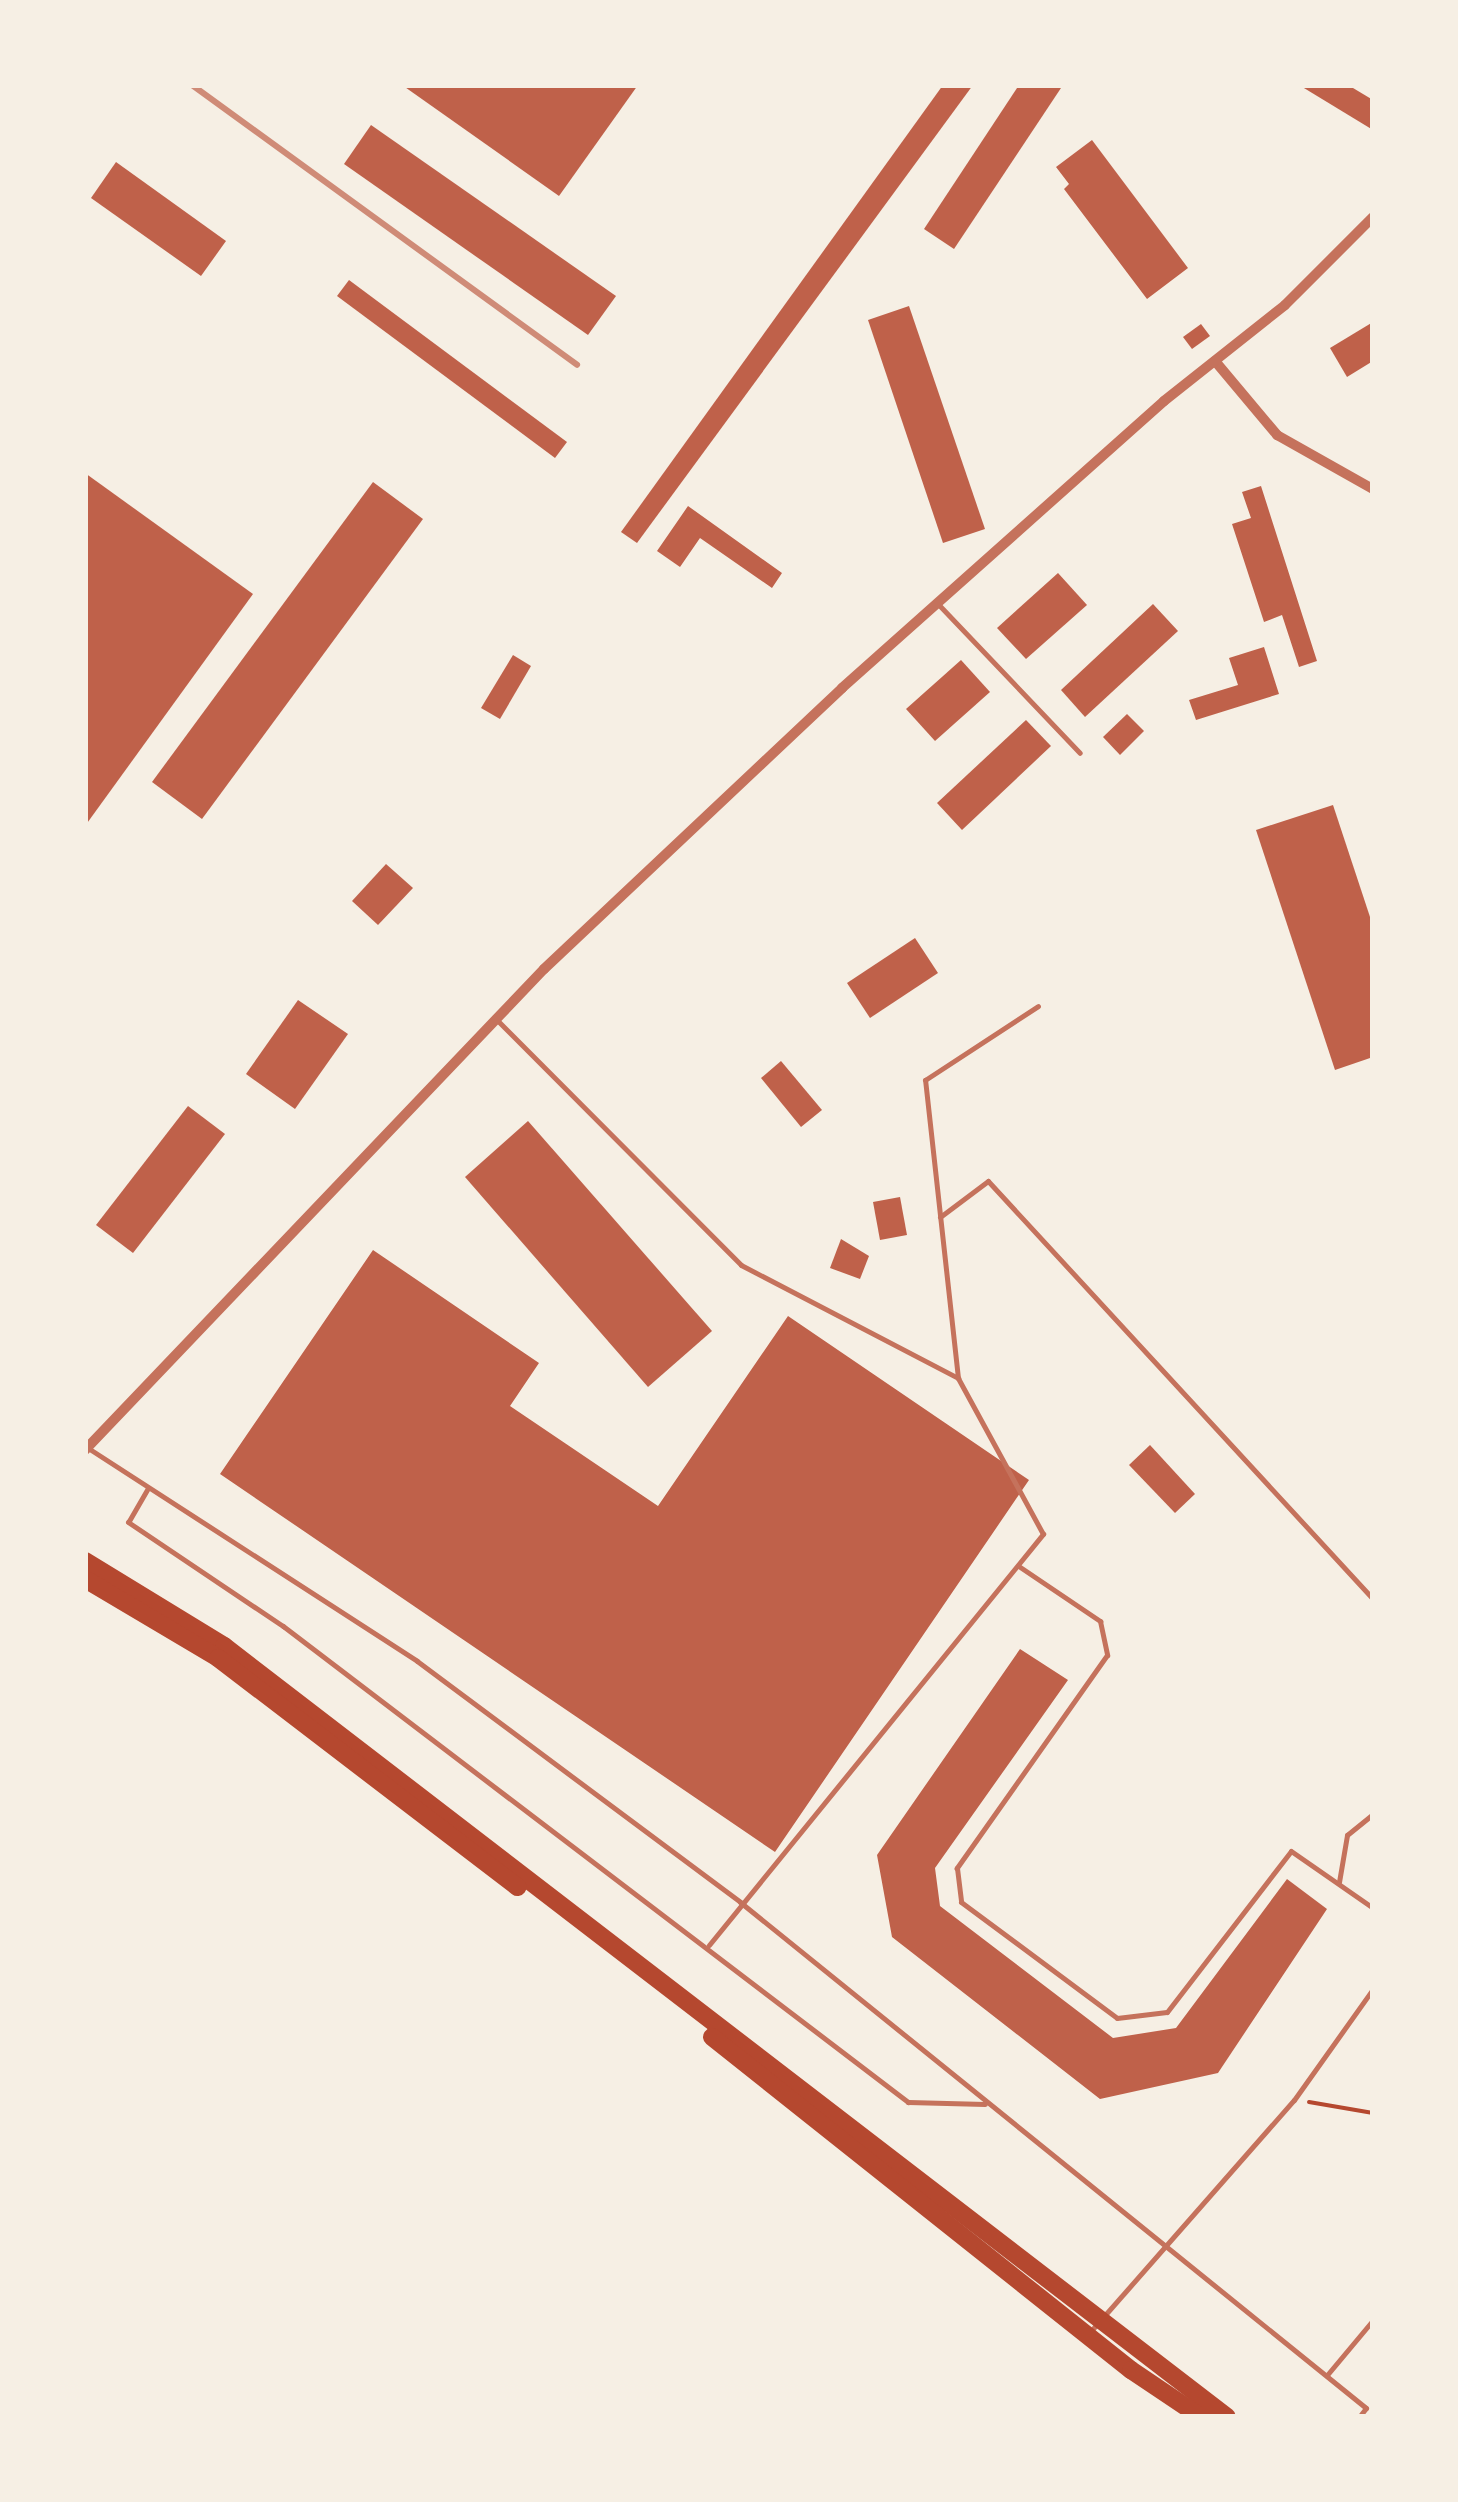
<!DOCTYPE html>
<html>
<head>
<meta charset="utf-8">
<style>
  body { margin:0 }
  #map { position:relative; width:1458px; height:2502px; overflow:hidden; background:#f6efe4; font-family:"Work Sans",sans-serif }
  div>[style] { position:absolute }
  .building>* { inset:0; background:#bf614a }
  .path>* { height:4px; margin:-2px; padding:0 2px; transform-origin:2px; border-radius:2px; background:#b5482f }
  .service>* { height:5px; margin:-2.5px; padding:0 2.5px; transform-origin:2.5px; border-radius:2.5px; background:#c5725c }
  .minor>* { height:10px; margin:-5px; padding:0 5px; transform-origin:5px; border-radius:5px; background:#c5725c }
  .primary>* { height:18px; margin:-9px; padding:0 9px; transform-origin:9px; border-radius:9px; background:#b5482f }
  .rail>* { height:6px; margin:-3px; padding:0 3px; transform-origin:3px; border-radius:3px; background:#cf8b77 }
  span { translate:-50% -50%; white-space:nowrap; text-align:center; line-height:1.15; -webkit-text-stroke:8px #f6efe4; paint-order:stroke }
  .frame { position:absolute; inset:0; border:88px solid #f6efe4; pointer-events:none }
</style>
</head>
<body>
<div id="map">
  <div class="building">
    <i style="clip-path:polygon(402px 85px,638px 85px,559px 196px)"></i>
    <i style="clip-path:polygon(943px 85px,973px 85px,637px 543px,621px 532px)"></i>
    <i style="clip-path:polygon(1019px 85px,1063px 85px,954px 249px,924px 229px)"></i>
    <i style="clip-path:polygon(1299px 85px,1348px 85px,1373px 100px,1373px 130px)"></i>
    <i style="clip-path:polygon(371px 125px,616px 296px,588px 335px,344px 164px)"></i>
    <i style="clip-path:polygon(1092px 140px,1188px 268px,1147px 299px,1064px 189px,1069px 184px,1056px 167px)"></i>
    <i style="clip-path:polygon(116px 162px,226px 241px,201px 276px,91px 198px)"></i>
    <i style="clip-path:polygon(349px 280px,567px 442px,555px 458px,337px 296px)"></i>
    <i style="clip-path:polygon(909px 306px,985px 529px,943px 543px,868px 320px)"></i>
    <i style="clip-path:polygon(1373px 322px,1373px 361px,1347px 377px,1330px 348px)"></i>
    <i style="clip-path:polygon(1201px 324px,1210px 336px,1192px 349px,1183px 337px)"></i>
    <i style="clip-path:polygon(85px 473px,253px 594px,85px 826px)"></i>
    <i style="clip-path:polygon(373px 482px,423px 519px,202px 819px,152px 782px)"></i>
    <i style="clip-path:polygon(1261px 486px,1317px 661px,1299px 667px,1282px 615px,1264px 622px,1232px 524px,1251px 518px,1242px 492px)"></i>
    <i style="clip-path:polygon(688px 506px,782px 573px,772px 588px,700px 538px,680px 567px,657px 551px)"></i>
    <i style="clip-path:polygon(1058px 573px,1087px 605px,1026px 659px,997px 628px)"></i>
    <i style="clip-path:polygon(1153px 604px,1178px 631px,1085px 717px,1061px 690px)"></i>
    <i style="clip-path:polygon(1264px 647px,1279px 694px,1196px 720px,1189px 700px,1238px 685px,1229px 658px)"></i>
    <i style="clip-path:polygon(513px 655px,531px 666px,500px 719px,481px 708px)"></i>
    <i style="clip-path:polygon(961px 660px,990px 692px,935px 741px,906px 709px)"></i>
    <i style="clip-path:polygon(1127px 714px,1144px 731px,1120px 755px,1103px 737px)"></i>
    <i style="clip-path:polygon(1026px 720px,1051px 746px,962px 830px,937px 803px)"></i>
    <i style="clip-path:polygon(1333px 805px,1373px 926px,1373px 1057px,1335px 1070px,1256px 830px)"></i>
    <i style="clip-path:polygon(386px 864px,413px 888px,378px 925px,352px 901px)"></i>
    <i style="clip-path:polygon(915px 938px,938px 973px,870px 1018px,847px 983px)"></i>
    <i style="clip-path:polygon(298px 1000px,348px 1034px,295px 1109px,246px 1074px)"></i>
    <i style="clip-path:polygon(781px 1061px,822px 1110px,801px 1127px,761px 1078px)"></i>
    <i style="clip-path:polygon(188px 1106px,225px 1134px,133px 1253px,96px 1225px)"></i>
    <i style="clip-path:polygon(528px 1121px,712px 1331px,648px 1387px,465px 1177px)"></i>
    <i style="clip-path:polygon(900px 1197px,907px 1235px,880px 1240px,873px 1202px)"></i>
    <i style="clip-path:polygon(841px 1239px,869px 1256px,860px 1279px,830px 1268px)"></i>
    <i style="clip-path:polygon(373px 1250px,539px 1363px,510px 1406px,658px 1506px,788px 1316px,1029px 1480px,775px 1852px,220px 1474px)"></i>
    <i style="clip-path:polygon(1150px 1445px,1195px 1494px,1175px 1513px,1129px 1465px)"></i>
    <i style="clip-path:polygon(1020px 1649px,1068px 1680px,935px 1868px,940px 1906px,1113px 2038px,1176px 2028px,1287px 1879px,1327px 1909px,1218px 2073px,1100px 2099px,892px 1937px,877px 1855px)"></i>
  </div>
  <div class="path">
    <i style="left:1309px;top:2102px;width:65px;rotate:9.8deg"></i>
  </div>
  <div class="service">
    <i style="left:939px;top:605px;width:204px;rotate:46.4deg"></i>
    <i style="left:496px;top:1019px;width:347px;rotate:45.1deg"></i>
    <i style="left:741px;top:1265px;width:245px;rotate:27.5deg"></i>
    <i style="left:958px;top:1378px;width:300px;rotate:-96.3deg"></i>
    <i style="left:925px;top:1080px;width:135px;rotate:-33.2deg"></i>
    <i style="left:940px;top:1217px;width:60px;rotate:-36.9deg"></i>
    <i style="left:988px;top:1181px;width:568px;rotate:47.35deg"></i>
    <i style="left:88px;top:1448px;width:392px;rotate:32.9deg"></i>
    <i style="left:417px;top:1661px;width:403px;rotate:36.7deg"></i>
    <i style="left:740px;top:1902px;width:805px;rotate:38.95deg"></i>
    <i style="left:1366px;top:2408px;width:11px;rotate:128deg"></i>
    <i style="left:148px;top:1488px;width:39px;rotate:120deg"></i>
    <i style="left:128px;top:1522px;width:187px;rotate:33.9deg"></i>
    <i style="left:283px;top:1626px;width:786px;rotate:37.29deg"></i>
    <i style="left:908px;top:2102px;width:77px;rotate:1.5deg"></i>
    <i style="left:1020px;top:1567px;width:97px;rotate:34deg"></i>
    <i style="left:1100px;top:1621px;width:35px;rotate:78deg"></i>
    <i style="left:1107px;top:1655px;width:261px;rotate:125.2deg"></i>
    <i style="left:957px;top:1868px;width:34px;rotate:83deg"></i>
    <i style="left:961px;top:1902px;width:194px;rotate:36.6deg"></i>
    <i style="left:1117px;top:2018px;width:50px;rotate:-6.8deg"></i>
    <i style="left:1167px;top:2012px;width:203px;rotate:-52.4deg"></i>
    <i style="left:1291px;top:1851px;width:100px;rotate:34.8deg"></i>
    <i style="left:1339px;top:1882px;width:48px;rotate:-80.3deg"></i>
    <i style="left:1347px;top:1835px;width:33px;rotate:-39deg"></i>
    <i style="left:709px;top:1945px;width:530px;rotate:-50.9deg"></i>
    <i style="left:1043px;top:1534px;width:178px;rotate:-118.6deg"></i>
    <i style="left:1090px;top:2332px;width:309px;rotate:-48.7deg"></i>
    <i style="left:1294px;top:2100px;width:136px;rotate:-54.6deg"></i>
    <i style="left:1327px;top:2375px;width:72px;rotate:-50.1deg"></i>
  </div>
  <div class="minor">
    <i style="left:1215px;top:361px;width:97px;rotate:50deg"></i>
    <i style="left:1277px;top:435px;width:110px;rotate:29.4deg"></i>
    <i style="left:85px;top:1450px;width:665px;rotate:-46.34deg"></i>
    <i style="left:544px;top:969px;width:410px;rotate:-43.3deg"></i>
    <i style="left:842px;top:688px;width:431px;rotate:-41.7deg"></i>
    <i style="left:1164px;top:401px;width:154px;rotate:-38.4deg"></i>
    <i style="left:1285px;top:305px;width:124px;rotate:-45deg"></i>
  </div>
  <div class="primary">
    <i style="left:85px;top:1561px;width:163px;rotate:31.4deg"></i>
    <i style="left:224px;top:1646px;width:1265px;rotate:37.55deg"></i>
    <i style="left:85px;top:1579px;width:155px;rotate:30.7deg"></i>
    <i style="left:218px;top:1658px;width:377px;rotate:37.4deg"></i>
    <i style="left:712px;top:2037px;width:535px;rotate:38.48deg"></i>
    <i style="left:1131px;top:2370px;width:84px;rotate:33.9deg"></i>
  </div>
  <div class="rail">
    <i style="left:192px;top:85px;width:476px;rotate:36deg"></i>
  </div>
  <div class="frame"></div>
</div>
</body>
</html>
